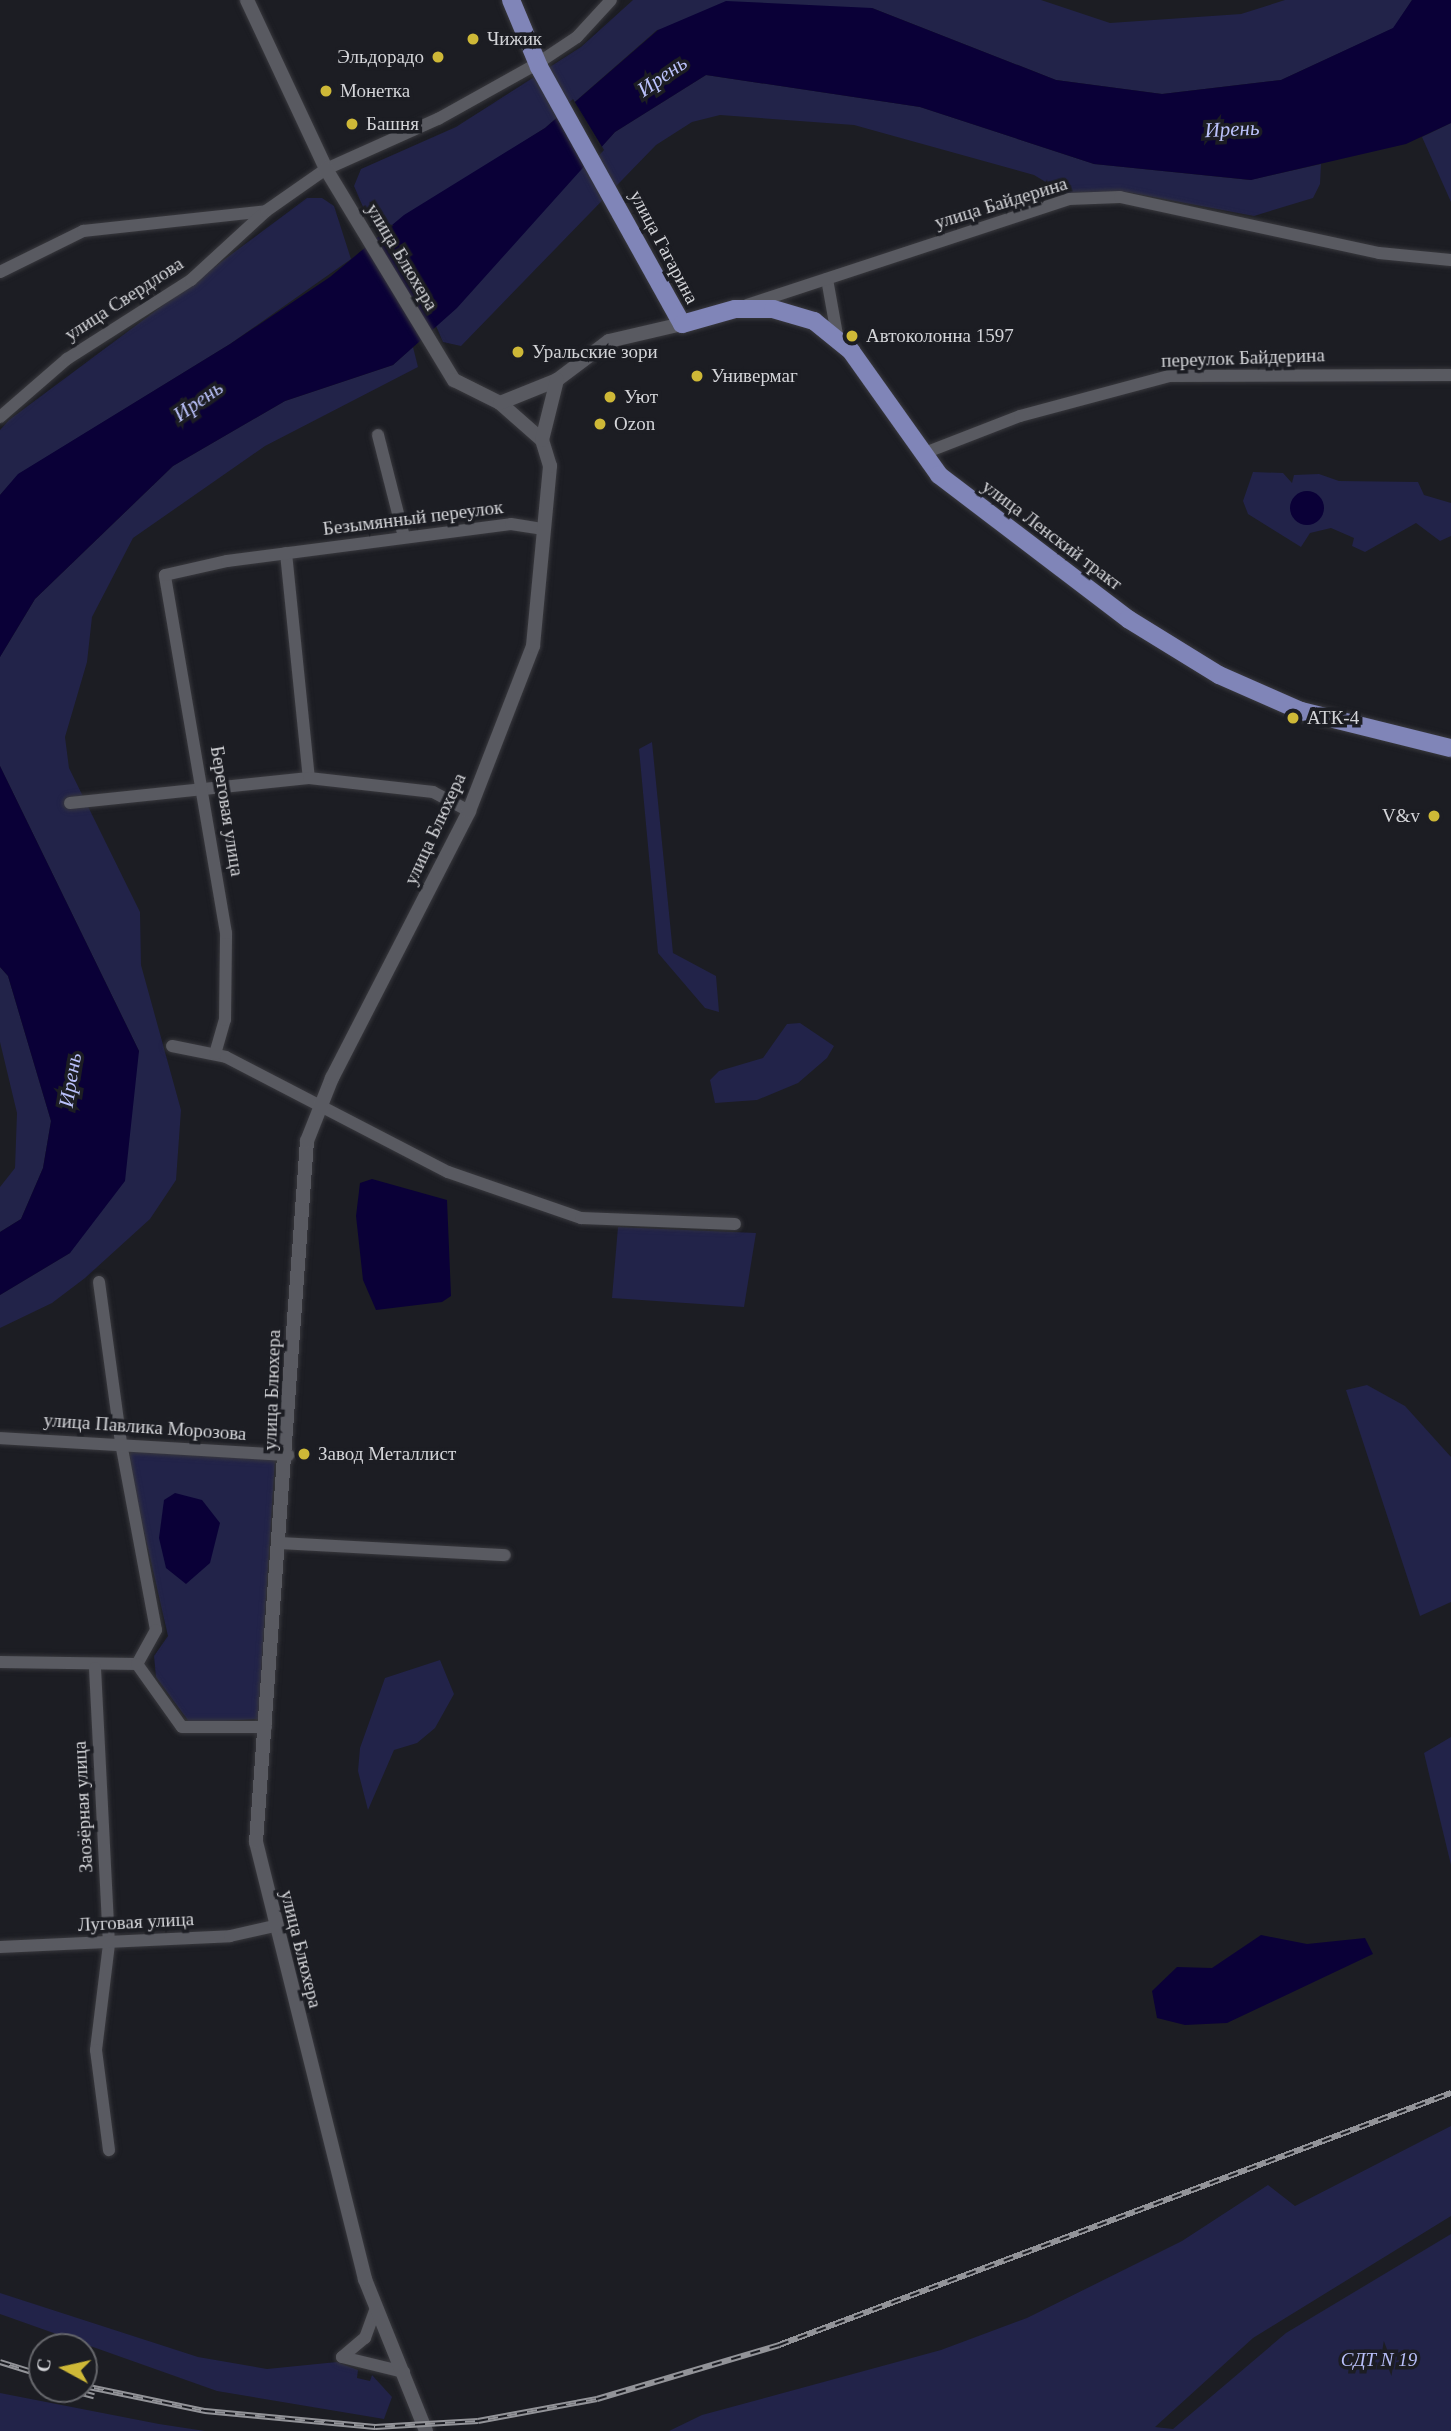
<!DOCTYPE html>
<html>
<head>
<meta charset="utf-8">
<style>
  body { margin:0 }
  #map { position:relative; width:1451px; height:2431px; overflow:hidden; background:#1c1d23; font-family:"Times New Roman",serif }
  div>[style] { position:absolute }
  .green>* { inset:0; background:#222349 }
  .water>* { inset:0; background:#0a0037 }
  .round { border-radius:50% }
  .pier>* { inset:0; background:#1c1d23 }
  .roads { filter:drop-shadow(0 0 2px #38383d) drop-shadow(0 0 2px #38383d) }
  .minor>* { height:12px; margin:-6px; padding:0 6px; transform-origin:6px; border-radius:6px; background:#595a61 }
  .tertiary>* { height:14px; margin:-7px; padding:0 7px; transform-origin:7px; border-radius:7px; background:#595a61 }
  .primary>* { height:18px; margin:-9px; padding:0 9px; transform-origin:9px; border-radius:9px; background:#8085b8 }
  .rail>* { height:6px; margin-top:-3px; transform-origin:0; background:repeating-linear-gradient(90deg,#1c1d23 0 10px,#929398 0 20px); box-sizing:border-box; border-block:2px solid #929398 }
  .dots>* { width:19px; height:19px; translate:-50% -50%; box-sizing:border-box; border:4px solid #1c1d23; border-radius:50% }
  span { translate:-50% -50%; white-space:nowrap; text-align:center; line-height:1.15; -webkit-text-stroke:7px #1c1d23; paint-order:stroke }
  .poi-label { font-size:19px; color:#d3d4d8 }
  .left { translate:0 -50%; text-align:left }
  .right { translate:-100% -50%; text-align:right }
  .street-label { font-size:19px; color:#d3d4d8 }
  .park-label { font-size:19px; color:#b8bff8; font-style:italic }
  .water-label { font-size:21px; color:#bbc2fb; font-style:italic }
  .north { position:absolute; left:28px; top:2333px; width:70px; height:70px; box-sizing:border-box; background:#1c1d23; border:2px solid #65666b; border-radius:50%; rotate:278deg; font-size:19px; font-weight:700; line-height:28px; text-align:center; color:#d3d4d8 }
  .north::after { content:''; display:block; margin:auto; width:24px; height:32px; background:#ceb837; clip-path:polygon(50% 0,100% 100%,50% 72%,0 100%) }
</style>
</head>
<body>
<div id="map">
  <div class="green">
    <i style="clip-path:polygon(633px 0,1041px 0,1110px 23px,1241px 14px,1285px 0,1412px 0,1394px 28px,1281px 80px,1162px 94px,1056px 80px,872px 8px,657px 30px,545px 128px,387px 229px,363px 207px,354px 186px,361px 169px,456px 127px,581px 47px)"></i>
    <i style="clip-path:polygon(706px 75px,920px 107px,1094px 164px,1250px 180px,1321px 164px,1320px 184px,1313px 198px,1254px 216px,1127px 192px,1064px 193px,1034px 175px,854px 125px,720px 115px,692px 122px,656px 145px,461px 346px,443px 342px,436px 326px,615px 132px)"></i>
    <i style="clip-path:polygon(1451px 123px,1451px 202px,1422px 137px)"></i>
    <i style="clip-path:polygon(307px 198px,322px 198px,334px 206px,351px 259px,230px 344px,19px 474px,0 495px,0 430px,9px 420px)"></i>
    <i style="clip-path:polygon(413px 347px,418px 367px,265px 446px,133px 538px,92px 617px,87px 662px,65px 737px,69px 768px,140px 912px,141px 965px,181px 1110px,176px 1180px,150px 1219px,85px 1278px,52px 1303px,0 1328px,0 1295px,70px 1253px,139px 1051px,0 766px,0 657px,35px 599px,173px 466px,285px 401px,393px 365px)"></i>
    <i style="clip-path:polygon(1253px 472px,1283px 473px,1292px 483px,1294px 475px,1319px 474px,1339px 481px,1418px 482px,1424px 495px,1451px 503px,1451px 536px,1440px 541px,1416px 523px,1365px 552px,1352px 546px,1354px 538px,1331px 528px,1310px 533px,1301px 547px,1248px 514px,1243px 501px)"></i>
    <i style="clip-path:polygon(652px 742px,673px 953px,716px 976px,719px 1012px,705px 1008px,658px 953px,639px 749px)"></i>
    <i style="clip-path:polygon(0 967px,8px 976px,51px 1121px,43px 1168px,21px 1219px,0 1232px,0 1187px,15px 1168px,17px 1113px,0 1042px)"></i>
    <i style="clip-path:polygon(800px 1023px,834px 1046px,827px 1058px,798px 1083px,757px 1100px,715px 1103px,710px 1080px,719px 1071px,763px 1058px,787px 1024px)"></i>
    <i style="clip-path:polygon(618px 1227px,756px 1233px,744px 1307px,612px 1298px)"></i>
    <i style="clip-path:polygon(1367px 1385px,1405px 1406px,1451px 1457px,1451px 1602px,1420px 1616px,1346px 1390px)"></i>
    <i style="clip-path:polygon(131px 1451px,275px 1460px,258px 1719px,190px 1723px,156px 1677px,154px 1656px,168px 1636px,128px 1461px)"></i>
    <i style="clip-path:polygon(440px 1660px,454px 1694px,435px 1728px,417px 1743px,394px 1750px,368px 1810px,358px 1771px,360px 1748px,385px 1678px)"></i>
    <i style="clip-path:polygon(1451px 1737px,1451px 1865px,1424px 1753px)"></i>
    <i style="clip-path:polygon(1451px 2126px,1451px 2216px,1253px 2338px,1155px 2427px,1173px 2429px,1286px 2333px,1451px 2234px,1451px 2431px,669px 2431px,702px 2415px,941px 2350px,1027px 2318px,1182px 2241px,1268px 2185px,1295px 2206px)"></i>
    <i style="clip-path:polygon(0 2293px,198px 2357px,267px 2369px,337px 2362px,358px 2370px,357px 2378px,370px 2381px,372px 2375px,392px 2397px,384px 2419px,217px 2391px,0 2314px)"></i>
    <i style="clip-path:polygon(0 2393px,159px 2424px,205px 2431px,0 2431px)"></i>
  </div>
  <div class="water">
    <i style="clip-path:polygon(1412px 0,1451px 0,1451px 123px,1406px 144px,1251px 180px,1094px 164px,920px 107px,706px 75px,615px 132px,457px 308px,393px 365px,285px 401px,173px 466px,35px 599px,0 657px,0 495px,18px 474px,230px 344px,330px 277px,404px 215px,545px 128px,658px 30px,726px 1px,872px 8px,1056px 80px,1162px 94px,1281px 80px,1393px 28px)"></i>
    <i class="round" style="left:1290px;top:491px;width:34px;height:34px"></i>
    <i style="clip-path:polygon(0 766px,139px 1051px,125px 1181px,70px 1253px,0 1295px,0 1232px,21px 1219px,43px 1168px,51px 1121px,8px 976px,0 967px)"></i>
    <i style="clip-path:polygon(372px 1179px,447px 1200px,451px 1296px,442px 1302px,376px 1310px,363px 1280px,356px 1216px,360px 1183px)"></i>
    <i style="clip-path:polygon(175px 1493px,202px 1500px,220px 1523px,210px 1563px,186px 1584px,166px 1568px,159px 1538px,164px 1500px)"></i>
    <i style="clip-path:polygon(1261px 1935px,1307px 1944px,1365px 1938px,1373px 1954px,1227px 2023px,1185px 2025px,1157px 2018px,1152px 1991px,1177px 1967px,1212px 1968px)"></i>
  </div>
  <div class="pier">
    <i style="clip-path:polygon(573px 99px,604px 150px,587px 168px,555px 115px)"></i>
  </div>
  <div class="roads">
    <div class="minor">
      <i style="left:0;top:272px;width:93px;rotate:-26.3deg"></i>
      <i style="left:83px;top:231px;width:184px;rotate:-6.2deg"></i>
      <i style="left:827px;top:279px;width:62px;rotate:79.8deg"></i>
      <i style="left:747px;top:305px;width:339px;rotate:-18.2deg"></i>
      <i style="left:1069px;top:199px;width:51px;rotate:-2.2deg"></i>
      <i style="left:1120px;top:197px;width:265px;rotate:12.2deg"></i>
      <i style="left:1379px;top:253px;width:72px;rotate:5.6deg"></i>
      <i style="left:0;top:417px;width:89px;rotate:-40.9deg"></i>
      <i style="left:67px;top:359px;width:147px;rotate:-32.5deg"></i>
      <i style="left:191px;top:280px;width:102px;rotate:-42.6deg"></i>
      <i style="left:266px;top:211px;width:73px;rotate:-35deg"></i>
      <i style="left:326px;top:169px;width:123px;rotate:-24.1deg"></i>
      <i style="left:438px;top:119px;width:115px;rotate:-29.2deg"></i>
      <i style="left:538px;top:63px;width:47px;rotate:-33.7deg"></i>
      <i style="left:577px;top:37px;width:50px;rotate:-47.4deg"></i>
      <i style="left:378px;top:435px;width:105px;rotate:75.7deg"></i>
      <i style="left:922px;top:454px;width:105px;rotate:-21.2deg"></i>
      <i style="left:1020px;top:416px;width:154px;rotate:-15deg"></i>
      <i style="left:1169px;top:376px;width:282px;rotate:-0.2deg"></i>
      <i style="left:286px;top:553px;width:226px;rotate:84.2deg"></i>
      <i style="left:70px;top:803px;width:240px;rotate:-6deg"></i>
      <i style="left:309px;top:778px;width:125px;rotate:6.4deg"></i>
      <i style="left:433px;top:792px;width:41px;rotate:27.8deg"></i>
      <i style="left:172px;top:1046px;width:55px;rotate:11.5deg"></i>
      <i style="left:226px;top:1057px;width:250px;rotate:27.4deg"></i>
      <i style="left:448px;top:1172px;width:141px;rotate:19.1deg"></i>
      <i style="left:581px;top:1218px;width:154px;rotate:2.2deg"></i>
      <i style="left:215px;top:1054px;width:35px;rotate:-74deg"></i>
      <i style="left:225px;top:1020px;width:87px;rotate:-89.3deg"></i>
      <i style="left:226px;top:933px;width:363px;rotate:-99.7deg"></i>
      <i style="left:165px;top:575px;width:64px;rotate:-12.7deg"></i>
      <i style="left:227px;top:561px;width:286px;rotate:-7.4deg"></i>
      <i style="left:511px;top:524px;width:33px;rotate:9deg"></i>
      <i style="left:99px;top:1282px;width:162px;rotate:82.2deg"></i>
      <i style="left:121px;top:1443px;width:190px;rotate:79.4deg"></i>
      <i style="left:156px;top:1630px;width:39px;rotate:119deg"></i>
      <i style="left:0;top:1438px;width:289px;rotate:3.4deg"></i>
      <i style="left:281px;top:1543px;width:224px;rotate:3.1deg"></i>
      <i style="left:0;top:1662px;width:137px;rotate:0.8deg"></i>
      <i style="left:137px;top:1664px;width:77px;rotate:54.5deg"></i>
      <i style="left:182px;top:1727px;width:84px"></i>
      <i style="left:95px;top:1668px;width:276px;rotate:87.1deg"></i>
      <i style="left:109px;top:1944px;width:107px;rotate:97deg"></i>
      <i style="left:96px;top:2050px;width:101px;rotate:82.6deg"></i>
      <i style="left:0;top:1947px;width:230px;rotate:-2.7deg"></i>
      <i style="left:230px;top:1936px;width:45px;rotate:-12.8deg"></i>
      <i style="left:342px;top:2357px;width:64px;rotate:13.6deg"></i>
      <i style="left:342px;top:2357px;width:30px;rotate:-40deg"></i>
      <i style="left:365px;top:2338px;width:30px;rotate:-70deg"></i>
    </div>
    <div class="tertiary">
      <i style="left:247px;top:0;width:187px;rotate:64.9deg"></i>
      <i style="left:326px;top:169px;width:247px;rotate:58.8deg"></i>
      <i style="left:454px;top:380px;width:51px;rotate:26.6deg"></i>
      <i style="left:500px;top:403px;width:56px;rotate:41.4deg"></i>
      <i style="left:500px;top:403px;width:61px;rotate:-22deg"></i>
      <i style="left:557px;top:380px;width:65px;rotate:-36.9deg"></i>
      <i style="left:609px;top:341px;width:75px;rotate:-13.1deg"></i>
      <i style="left:426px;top:2431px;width:164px;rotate:-111.9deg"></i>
      <i style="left:365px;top:2279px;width:450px;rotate:-104deg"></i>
      <i style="left:256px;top:1842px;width:703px;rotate:-85.84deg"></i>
      <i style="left:307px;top:1141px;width:68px;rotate:-68.4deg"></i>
      <i style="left:332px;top:1078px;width:300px;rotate:-62.8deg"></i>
      <i style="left:469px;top:811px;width:177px;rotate:-68.8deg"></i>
      <i style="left:533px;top:646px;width:181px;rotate:-84.6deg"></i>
      <i style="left:550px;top:466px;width:27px;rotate:-107deg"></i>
      <i style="left:542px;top:440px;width:62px;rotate:-76deg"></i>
    </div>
    <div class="primary">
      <i style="left:511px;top:0;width:73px;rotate:67.3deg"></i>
      <i style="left:539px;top:67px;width:294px;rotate:60.9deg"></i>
      <i style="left:682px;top:324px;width:55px;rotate:-15.8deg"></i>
      <i style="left:735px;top:309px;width:38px"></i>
      <i style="left:773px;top:309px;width:43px;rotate:16.3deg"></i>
      <i style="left:814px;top:321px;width:48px;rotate:39deg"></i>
      <i style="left:851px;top:351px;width:152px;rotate:54.6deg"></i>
      <i style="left:939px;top:475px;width:238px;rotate:37.3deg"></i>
      <i style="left:1128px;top:619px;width:107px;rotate:31.6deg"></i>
      <i style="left:1219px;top:675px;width:90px;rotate:23.7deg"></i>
      <i style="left:1301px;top:711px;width:154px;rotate:13.9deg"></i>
    </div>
  </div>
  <div class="rail">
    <i style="left:0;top:2362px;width:44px;rotate:17.2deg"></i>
    <i style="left:84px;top:2386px;width:124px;rotate:11.7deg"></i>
    <i style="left:205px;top:2411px;width:171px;rotate:5.4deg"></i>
    <i style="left:375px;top:2427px;width:103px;rotate:-3.3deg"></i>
    <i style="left:478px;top:2421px;width:121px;rotate:-10.5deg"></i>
    <i style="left:597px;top:2399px;width:190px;rotate:-16.5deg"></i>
    <i style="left:779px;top:2345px;width:718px;rotate:-20.56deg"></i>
    <i style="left:67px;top:2389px;width:28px;rotate:15deg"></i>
  </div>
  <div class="dots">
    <i style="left:473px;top:39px;background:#ceb837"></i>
    <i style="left:438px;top:57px;background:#ceb837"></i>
    <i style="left:326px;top:91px;background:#ceb837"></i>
    <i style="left:352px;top:124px;background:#ceb837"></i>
    <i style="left:852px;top:336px;background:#ceb837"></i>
    <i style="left:518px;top:352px;background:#ceb837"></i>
    <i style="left:697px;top:376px;background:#ceb837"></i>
    <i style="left:610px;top:397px;background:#ceb837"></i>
    <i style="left:600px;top:424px;background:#ceb837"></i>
    <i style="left:1293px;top:718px;background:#ceb837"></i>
    <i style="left:1434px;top:816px;background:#ceb837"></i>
    <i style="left:304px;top:1454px;background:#ceb837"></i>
  </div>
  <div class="poi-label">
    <span class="left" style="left:487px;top:39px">Чижик</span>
    <span class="right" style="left:424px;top:57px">Эльдорадо</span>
    <span class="left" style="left:340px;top:91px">Монетка</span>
    <span class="left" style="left:366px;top:124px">Башня</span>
    <span class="left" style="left:866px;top:336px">Автоколонна 1597</span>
    <span class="left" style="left:532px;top:352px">Уральские зори</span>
    <span class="left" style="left:711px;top:376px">Универмаг</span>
    <span class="left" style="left:624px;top:397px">Уют</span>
    <span class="left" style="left:614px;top:424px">Ozon</span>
    <span class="left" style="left:1307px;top:718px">АТК-4</span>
    <span class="right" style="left:1420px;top:816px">V&amp;v</span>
    <span class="left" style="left:318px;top:1454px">Завод Металлист</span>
  </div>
  <div class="street-label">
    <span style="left:1001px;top:203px;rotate:-17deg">улица Байдерина</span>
    <span style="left:664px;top:247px;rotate:62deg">улица Гагарина</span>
    <span style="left:402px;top:257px;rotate:59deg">улица Блюхера</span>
    <span style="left:124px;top:299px;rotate:-33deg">улица Свердлова</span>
    <span style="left:1243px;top:358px;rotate:-2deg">переулок Байдерина</span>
    <span style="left:413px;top:518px;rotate:-7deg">Безымянный переулок</span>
    <span style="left:1052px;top:535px;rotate:37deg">улица Ленский тракт</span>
    <span style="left:227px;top:811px;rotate:81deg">Береговая улица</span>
    <span style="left:435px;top:829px;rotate:-65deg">улица Блюхера</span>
    <span style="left:272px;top:1390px;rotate:-88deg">улица Блюхера</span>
    <span style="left:145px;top:1427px;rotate:4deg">улица Павлика Морозова</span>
    <span style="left:83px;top:1807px;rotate:-93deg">Заозёрная улица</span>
    <span style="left:136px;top:1922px;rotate:-3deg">Луговая улица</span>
    <span style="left:301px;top:1949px;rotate:76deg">улица Блюхера</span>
  </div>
  <div class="park-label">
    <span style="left:1379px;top:2360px">СДТ N 19</span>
  </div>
  <div class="water-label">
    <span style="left:662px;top:76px;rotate:-35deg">Ирень</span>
    <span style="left:1232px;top:129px;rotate:-3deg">Ирень</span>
    <span style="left:198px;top:401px;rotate:-35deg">Ирень</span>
    <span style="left:70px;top:1080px;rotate:-81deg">Ирень</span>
  </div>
  <div class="north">С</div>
</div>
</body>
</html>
